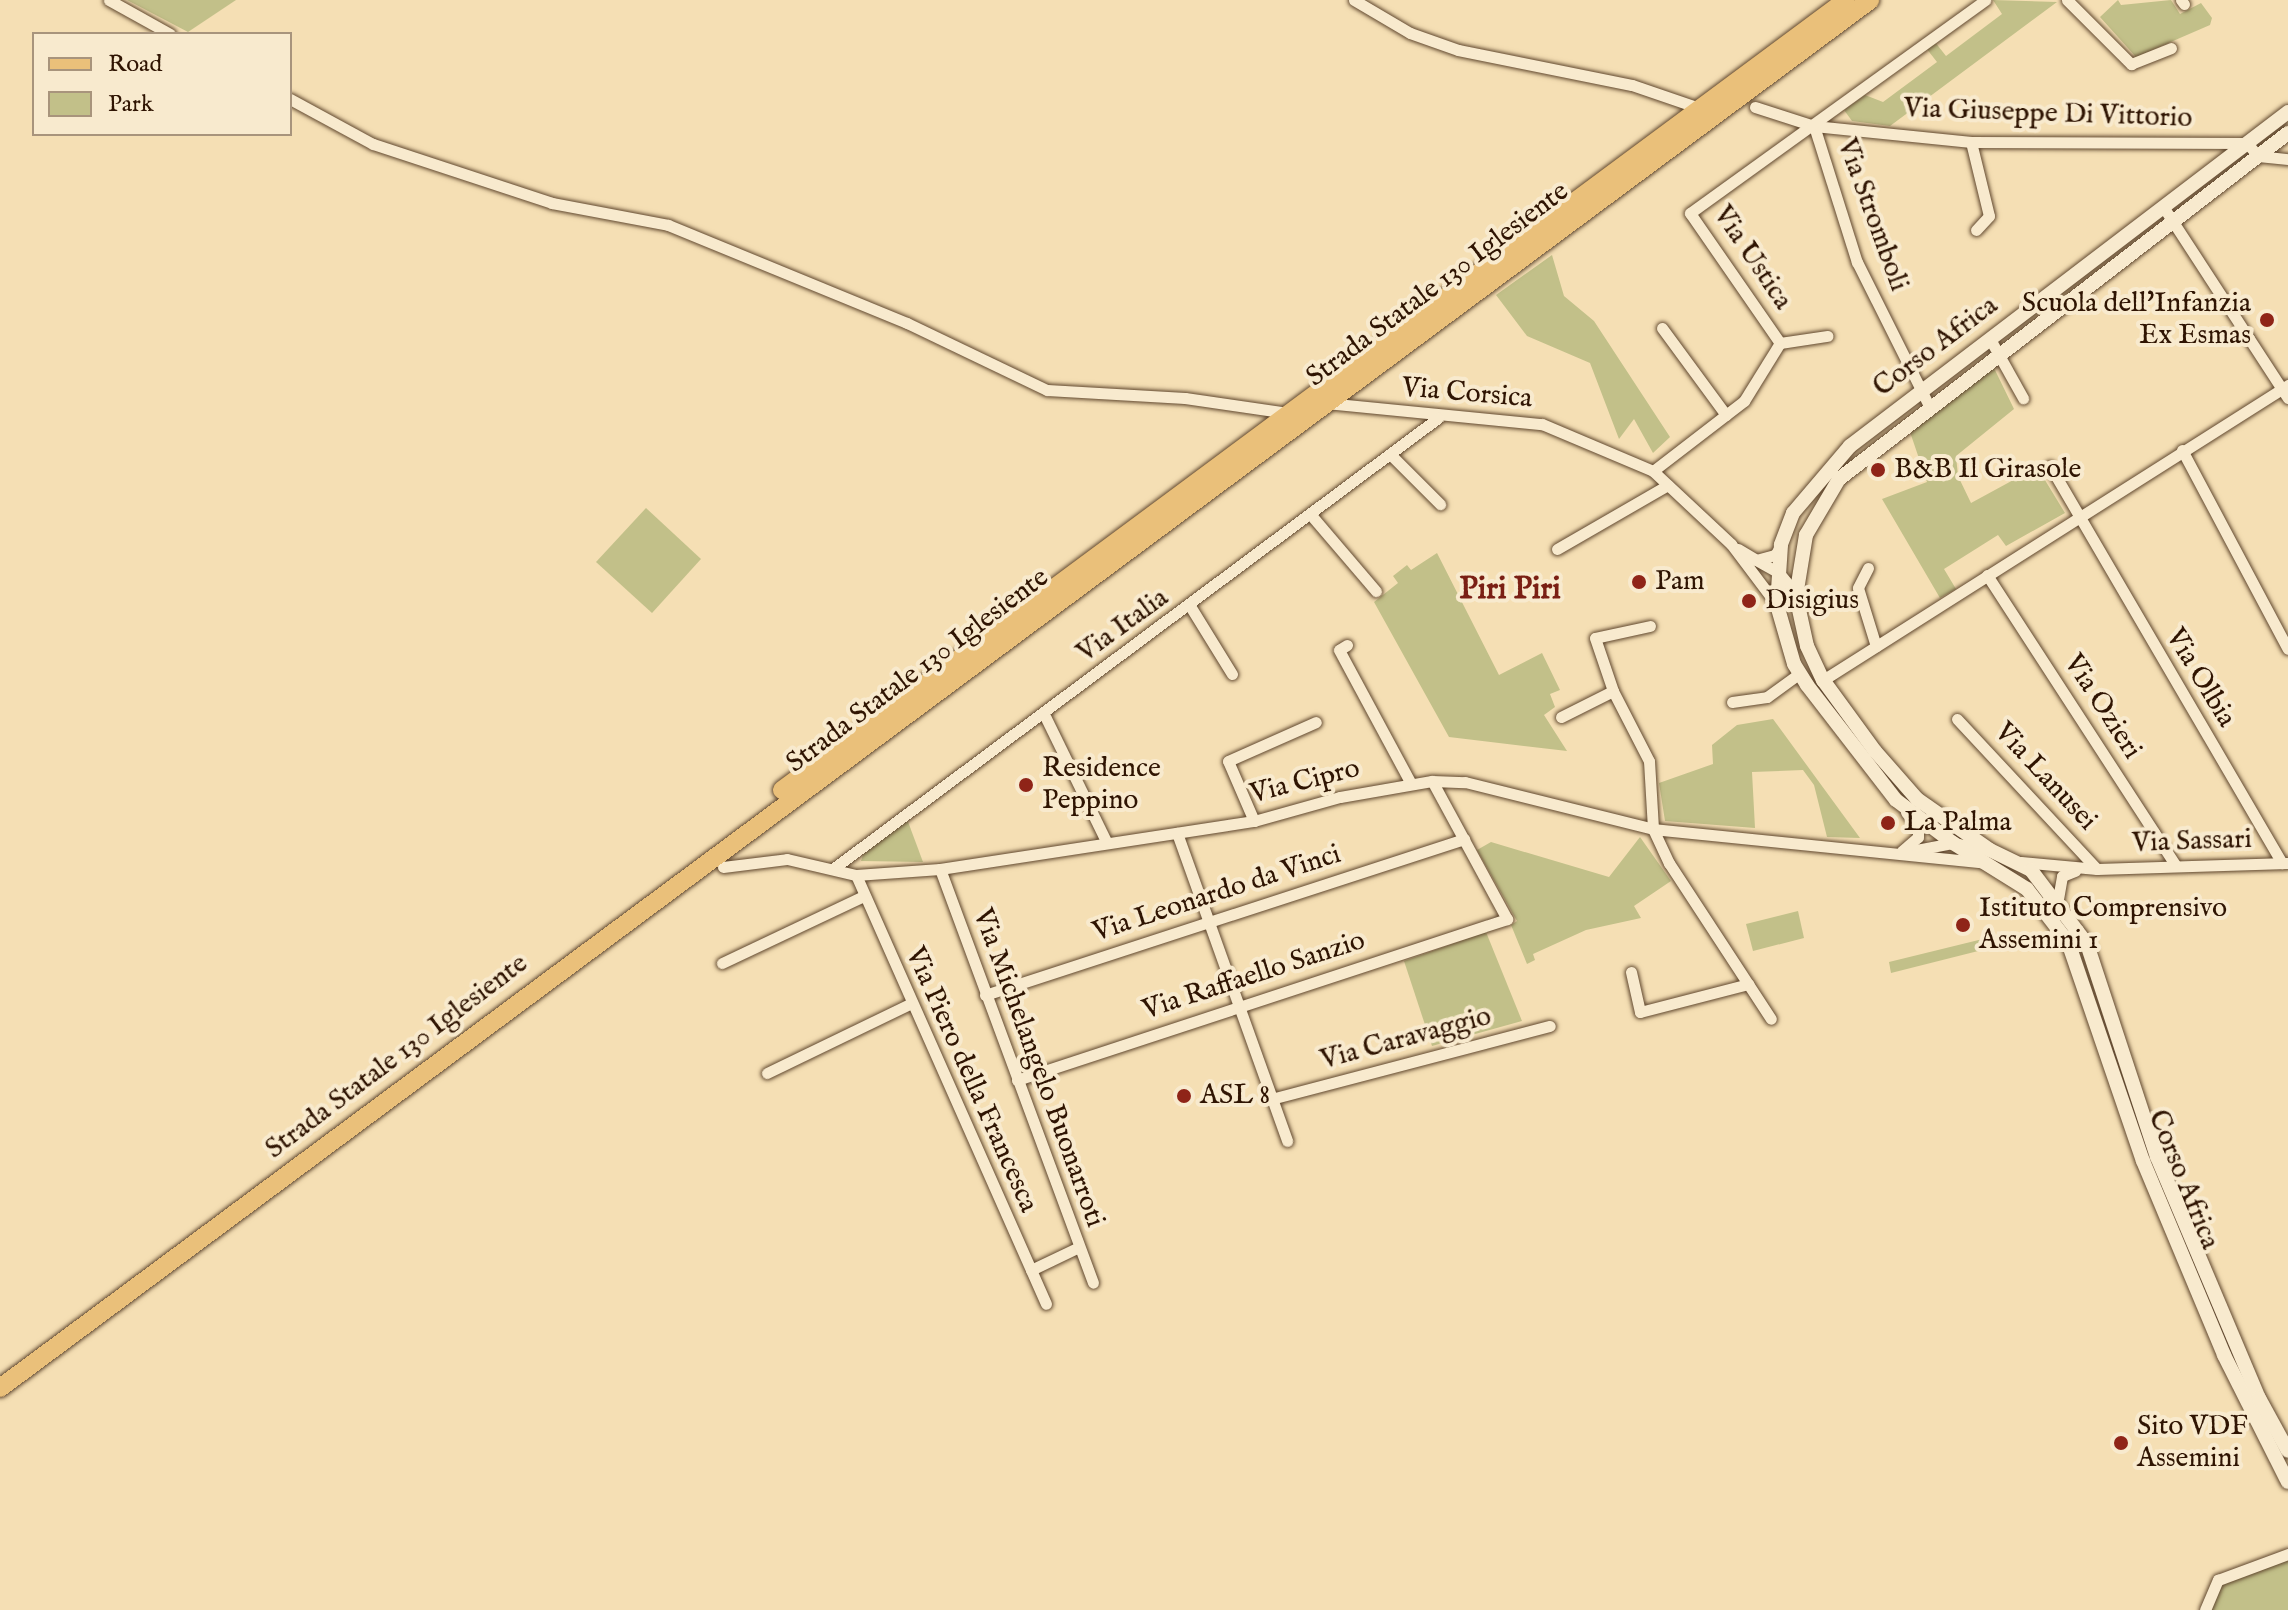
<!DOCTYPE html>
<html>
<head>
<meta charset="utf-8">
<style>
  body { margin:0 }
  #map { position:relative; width:2288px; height:1610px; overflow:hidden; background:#f5dfb4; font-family:"IM FELL English",serif }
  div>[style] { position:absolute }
  .green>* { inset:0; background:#c2c089 }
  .roads { filter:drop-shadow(0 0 2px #60472e) drop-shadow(0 0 2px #60472e) }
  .minor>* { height:11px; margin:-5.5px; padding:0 5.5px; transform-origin:5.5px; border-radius:5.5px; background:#f8eace }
  .tertiary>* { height:14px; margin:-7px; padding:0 7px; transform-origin:7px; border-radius:7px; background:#f8eace }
  .primary>* { height:18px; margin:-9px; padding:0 9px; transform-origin:9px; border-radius:9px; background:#eac07a }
  .dots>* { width:22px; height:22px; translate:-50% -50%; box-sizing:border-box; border:4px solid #f8eace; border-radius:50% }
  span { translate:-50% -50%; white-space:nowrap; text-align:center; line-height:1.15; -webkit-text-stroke:8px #f8eace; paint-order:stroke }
  .street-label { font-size:28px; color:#2f1402 }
  .poi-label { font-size:28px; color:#2f1402 }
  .right { translate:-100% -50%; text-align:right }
  .left { translate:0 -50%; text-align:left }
  .quarter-label { font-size:32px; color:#7a1f14; font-weight:700 }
  .legend { position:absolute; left:32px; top:32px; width:260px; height:104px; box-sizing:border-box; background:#f8eace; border:2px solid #a8947c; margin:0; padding:10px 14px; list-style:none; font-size:24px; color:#2f1402 }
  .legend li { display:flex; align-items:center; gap:16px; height:40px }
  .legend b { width:40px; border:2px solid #a8947c }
</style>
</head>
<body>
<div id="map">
  <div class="green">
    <i style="clip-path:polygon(127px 0,236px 0,188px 32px)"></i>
    <i style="clip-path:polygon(1993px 0,2057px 2px,1890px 126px,1852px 121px,1844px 110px,1865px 95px,1883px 102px,1937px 62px,1926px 48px,1935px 42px,1946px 56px,2002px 14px)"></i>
    <i style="clip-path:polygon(2118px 0,2121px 5px,2171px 0,2180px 14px,2201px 3px,2212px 18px,2210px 25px,2136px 57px,2100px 17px)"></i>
    <i style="clip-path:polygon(1552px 255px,1564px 296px,1594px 321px,1670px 437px,1653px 453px,1634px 419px,1619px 439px,1590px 363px,1527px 336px,1496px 295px)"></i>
    <i style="clip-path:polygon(1994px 368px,2014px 409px,1956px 456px,1958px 476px,1971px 503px,2037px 467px,2065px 513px,2006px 546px,1998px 535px,1944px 569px,1956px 589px,1940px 598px,1882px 499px,1927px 482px,1910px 432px)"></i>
    <i style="clip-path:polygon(646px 508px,701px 559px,652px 613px,596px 562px)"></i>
    <i style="clip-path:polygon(1437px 553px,1499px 675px,1542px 653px,1560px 690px,1550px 694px,1555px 707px,1544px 715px,1567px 751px,1449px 737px,1374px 602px,1398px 583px,1393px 576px,1407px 565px,1411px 570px)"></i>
    <i style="clip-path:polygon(1773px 719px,1860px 838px,1827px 837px,1814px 785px,1803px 770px,1752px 772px,1755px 828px,1665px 821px,1659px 783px,1713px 764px,1712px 745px,1737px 725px)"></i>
    <i style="clip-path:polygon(907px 819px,923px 862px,861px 861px,864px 852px)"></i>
    <i style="clip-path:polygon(1640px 837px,1671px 881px,1634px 906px,1641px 918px,1586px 930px,1533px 954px,1535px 960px,1527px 964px,1511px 925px,1517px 921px,1477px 850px,1491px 842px,1609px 877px)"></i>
    <i style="clip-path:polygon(1798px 911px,1804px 938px,1753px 951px,1746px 924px)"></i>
    <i style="clip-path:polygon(1486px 932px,1522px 1021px,1432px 1046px,1404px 961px)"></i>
    <i style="clip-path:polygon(1995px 936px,1998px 946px,1891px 973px,1889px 962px)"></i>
    <i style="clip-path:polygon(2288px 1560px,2288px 1610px,2209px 1610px,2223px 1582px)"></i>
  </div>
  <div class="roads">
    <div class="minor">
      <i style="left:109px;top:0;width:70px;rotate:29.1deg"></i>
      <i style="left:1354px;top:0;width:65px;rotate:30.5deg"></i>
      <i style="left:1410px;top:33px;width:51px;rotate:19.5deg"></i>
      <i style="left:1458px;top:50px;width:177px;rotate:11.4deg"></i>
      <i style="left:1632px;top:85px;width:71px;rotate:18.9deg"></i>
      <i style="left:2067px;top:0;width:91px;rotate:45deg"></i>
      <i style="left:2131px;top:64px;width:43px;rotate:-21.8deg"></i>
      <i style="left:2181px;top:0;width:5px;rotate:53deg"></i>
      <i style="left:290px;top:99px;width:94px;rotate:28.5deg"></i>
      <i style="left:373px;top:144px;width:188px;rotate:18.2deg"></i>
      <i style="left:552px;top:203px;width:118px;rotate:10.7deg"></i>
      <i style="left:668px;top:225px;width:258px;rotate:22.3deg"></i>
      <i style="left:907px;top:323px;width:155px;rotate:25.6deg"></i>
      <i style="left:1047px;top:390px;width:138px;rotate:3.3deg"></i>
      <i style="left:1185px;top:398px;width:104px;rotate:8.3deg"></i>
      <i style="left:1755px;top:107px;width:62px;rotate:17.9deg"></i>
      <i style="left:1814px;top:126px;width:158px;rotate:5.8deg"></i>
      <i style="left:1971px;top:142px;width:276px;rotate:0.2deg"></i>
      <i style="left:2247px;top:143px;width:17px;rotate:50deg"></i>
      <i style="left:2258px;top:156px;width:30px;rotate:6deg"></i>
      <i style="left:1814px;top:126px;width:143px;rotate:72.5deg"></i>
      <i style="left:1857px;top:262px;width:161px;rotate:63.4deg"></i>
      <i style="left:1971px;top:142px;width:76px;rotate:76.3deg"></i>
      <i style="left:1989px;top:216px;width:19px;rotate:133deg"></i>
      <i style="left:2164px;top:208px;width:227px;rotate:56.9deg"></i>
      <i style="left:1662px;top:328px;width:108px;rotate:53.7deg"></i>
      <i style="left:1990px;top:339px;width:68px;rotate:60.8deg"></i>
      <i style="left:1780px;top:343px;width:48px;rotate:-8.5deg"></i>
      <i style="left:1326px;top:403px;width:217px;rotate:5.6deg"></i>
      <i style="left:1542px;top:424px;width:121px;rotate:22.9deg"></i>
      <i style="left:1653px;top:471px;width:107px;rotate:43.1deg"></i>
      <i style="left:1731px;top:544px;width:76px;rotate:53deg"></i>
      <i style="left:2182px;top:450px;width:225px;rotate:62deg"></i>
      <i style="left:1390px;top:454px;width:71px;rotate:45deg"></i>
      <i style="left:2050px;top:466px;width:460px;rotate:59.7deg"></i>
      <i style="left:1653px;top:471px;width:115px;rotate:-37.6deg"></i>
      <i style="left:1744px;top:401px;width:68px;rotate:-58.2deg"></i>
      <i style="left:1780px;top:343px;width:158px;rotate:-124.7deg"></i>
      <i style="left:1690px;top:213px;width:364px;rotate:-35.8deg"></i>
      <i style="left:1311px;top:515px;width:100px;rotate:49.5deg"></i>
      <i style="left:1557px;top:549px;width:128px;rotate:-30deg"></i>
      <i style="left:1738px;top:549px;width:21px;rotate:31deg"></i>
      <i style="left:1756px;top:560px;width:20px;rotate:-15deg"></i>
      <i style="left:1775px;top:555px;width:12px;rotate:-59deg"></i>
      <i style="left:1756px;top:560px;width:26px;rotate:29deg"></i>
      <i style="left:1779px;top:573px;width:26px;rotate:50deg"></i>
      <i style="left:1868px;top:568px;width:22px;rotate:117deg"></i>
      <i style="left:1858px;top:588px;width:61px;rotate:72.8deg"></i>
      <i style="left:1987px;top:575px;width:347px;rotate:57deg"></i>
      <i style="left:1190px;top:606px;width:80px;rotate:58.3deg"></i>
      <i style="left:1650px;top:626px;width:56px;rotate:167.7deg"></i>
      <i style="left:1595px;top:638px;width:56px;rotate:71.2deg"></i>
      <i style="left:1613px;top:691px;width:79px;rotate:62.8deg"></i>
      <i style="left:1649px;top:761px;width:68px;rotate:86.6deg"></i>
      <i style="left:1653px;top:829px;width:38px;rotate:65deg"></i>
      <i style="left:1669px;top:863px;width:186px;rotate:56.8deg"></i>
      <i style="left:1347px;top:645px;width:9px;rotate:148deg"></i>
      <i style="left:1339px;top:650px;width:150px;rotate:61.7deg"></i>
      <i style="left:1823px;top:680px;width:551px;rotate:-32.39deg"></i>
      <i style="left:1732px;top:702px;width:35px;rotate:-8deg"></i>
      <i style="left:1767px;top:697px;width:41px;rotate:-36deg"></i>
      <i style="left:1044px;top:714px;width:141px;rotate:64deg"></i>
      <i style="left:1561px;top:717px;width:58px;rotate:-26.6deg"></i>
      <i style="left:1957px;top:719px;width:205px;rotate:47deg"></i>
      <i style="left:1254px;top:821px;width:65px;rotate:-113.4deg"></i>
      <i style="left:1228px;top:761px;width:96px;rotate:-23.9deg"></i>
      <i style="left:1177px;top:833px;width:327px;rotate:70.3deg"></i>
      <i style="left:1902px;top:851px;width:21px;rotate:-41deg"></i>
      <i style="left:1918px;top:837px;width:10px;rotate:-90deg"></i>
      <i style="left:1918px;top:827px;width:19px;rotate:-129deg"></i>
      <i style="left:1911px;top:851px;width:43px;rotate:-10.8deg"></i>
      <i style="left:1953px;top:843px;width:36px;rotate:11deg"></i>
      <i style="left:2021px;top:862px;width:76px;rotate:5.3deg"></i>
      <i style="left:2097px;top:869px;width:190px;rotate:-1.8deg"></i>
      <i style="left:723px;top:867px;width:64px;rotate:-7.1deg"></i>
      <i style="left:787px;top:859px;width:71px;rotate:13.1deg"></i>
      <i style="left:856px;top:875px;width:84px;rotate:-4.1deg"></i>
      <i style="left:940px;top:869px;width:318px;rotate:-8.7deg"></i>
      <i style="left:1254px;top:821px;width:89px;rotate:-15.6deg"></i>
      <i style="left:1340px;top:797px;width:93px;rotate:-9.9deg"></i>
      <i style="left:1432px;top:781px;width:33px;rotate:2deg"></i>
      <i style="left:1465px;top:782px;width:194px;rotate:14deg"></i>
      <i style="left:1653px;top:829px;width:329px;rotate:5.8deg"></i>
      <i style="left:834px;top:868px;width:753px;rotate:-36.69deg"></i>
      <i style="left:940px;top:869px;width:441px;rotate:69.7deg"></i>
      <i style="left:856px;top:875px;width:469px;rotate:66.1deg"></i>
      <i style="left:2058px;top:899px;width:23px;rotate:-80deg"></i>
      <i style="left:2062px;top:876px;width:14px;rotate:-21deg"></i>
      <i style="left:722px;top:963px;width:157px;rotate:-25.3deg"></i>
      <i style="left:1631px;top:972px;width:41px;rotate:77.3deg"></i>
      <i style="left:1640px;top:1012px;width:112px;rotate:-14.5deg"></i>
      <i style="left:985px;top:995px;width:504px;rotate:-18.04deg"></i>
      <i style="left:767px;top:1073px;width:159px;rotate:-25.8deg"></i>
      <i style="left:1017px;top:1080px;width:516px;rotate:-18.19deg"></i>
      <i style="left:1507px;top:919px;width:157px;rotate:-118.5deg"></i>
      <i style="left:1275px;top:1098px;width:284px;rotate:-14.7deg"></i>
      <i style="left:1031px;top:1270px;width:53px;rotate:-25.6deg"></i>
      <i style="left:2205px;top:1610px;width:33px;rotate:-67deg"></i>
      <i style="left:2218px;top:1580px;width:75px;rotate:-20.4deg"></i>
    </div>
    <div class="tertiary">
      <i style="left:2288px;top:112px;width:551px;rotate:142.67deg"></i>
      <i style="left:1850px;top:446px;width:88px;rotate:130.4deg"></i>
      <i style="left:1793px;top:513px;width:34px;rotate:111deg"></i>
      <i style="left:1781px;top:545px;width:60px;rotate:93.8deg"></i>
      <i style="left:1777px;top:605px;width:61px;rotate:73.9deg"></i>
      <i style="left:1794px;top:664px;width:25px;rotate:58deg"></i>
      <i style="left:1807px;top:685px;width:145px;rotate:52.3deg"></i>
      <i style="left:1896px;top:800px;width:71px;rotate:37deg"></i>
      <i style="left:1953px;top:843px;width:87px;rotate:31.9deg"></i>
      <i style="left:2027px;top:889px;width:67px;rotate:52.3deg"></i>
      <i style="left:2068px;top:942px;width:231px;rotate:71.1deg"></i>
      <i style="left:2143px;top:1161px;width:210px;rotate:67.3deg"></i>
      <i style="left:2224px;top:1355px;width:142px;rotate:63.3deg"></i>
      <i style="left:2288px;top:133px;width:567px;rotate:142.38deg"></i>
      <i style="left:1839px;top:479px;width:65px;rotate:120.5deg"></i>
      <i style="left:1806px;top:535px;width:62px;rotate:99.3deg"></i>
      <i style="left:1796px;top:596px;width:51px;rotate:77.6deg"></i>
      <i style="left:1807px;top:646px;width:38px;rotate:65deg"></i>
      <i style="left:1823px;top:680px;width:88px;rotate:53.8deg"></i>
      <i style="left:1875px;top:751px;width:64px;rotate:48.8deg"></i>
      <i style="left:1917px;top:799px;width:89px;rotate:34.9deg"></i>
      <i style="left:1990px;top:850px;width:46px;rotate:26deg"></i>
      <i style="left:2031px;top:870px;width:93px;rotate:52.9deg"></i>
      <i style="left:2087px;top:944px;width:224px;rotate:71.8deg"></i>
      <i style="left:2157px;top:1157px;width:262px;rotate:67.1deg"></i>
      <i style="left:2259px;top:1398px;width:60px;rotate:61.3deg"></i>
    </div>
    <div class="primary">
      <i style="left:782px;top:790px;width:1325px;rotate:-36.59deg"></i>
      <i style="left:0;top:1388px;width:2329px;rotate:-36.58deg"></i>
    </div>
  </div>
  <div class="dots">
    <i style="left:2267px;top:320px;background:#8f2418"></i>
    <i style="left:1878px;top:470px;background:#8f2418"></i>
    <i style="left:1639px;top:582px;background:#8f2418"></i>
    <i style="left:1749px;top:601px;background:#8f2418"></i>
    <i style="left:1026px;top:785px;background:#8f2418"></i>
    <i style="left:1888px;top:823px;background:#8f2418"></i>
    <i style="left:1963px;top:925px;background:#8f2418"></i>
    <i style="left:1184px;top:1096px;background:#8f2418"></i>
    <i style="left:2121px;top:1443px;background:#8f2418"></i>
  </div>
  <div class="street-label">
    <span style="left:2048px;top:114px;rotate:2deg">Via Giuseppe Di Vittorio</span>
    <span style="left:1872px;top:215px;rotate:70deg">Via Stromboli</span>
    <span style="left:1752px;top:258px;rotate:56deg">Via Ustica</span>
    <span style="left:1438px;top:285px;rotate:-37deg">Strada Statale 130 Iglesiente</span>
    <span style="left:1936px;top:347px;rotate:-37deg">Corso Africa</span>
    <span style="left:1467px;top:394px;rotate:5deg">Via Corsica</span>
    <span style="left:1123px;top:626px;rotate:-36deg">Via Italia</span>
    <span style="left:918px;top:671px;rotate:-37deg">Strada Statale 130 Iglesiente</span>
    <span style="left:2200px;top:678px;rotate:59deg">Via Olbia</span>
    <span style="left:2102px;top:707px;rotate:57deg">Via Ozieri</span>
    <span style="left:2045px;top:777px;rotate:47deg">Via Lanusei</span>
    <span style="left:1305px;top:782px;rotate:-14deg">Via Cipro</span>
    <span style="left:2192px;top:842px;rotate:-2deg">Via Sassari</span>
    <span style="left:1217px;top:894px;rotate:-18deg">Via Leonardo da Vinci</span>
    <span style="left:1254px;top:976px;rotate:-18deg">Via Raffaello Sanzio</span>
    <span style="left:1406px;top:1039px;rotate:-15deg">Via Caravaggio</span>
    <span style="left:397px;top:1057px;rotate:-37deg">Strada Statale 130 Iglesiente</span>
    <span style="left:1038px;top:1068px;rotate:70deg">Via Michelangelo Buonarroti</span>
    <span style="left:971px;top:1080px;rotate:66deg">Via Piero della Francesca</span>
    <span style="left:2183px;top:1180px;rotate:68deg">Corso Africa</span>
  </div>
  <div class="poi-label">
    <span class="right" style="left:2251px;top:320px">Scuola dell'Infanzia<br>Ex Esmas</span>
    <span class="left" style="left:1894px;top:470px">B&amp;B Il Girasole</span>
    <span class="left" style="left:1655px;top:582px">Pam</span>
    <span class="left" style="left:1765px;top:601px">Disigius</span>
    <span class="left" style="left:1042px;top:785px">Residence<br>Peppino</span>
    <span class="left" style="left:1904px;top:823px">La Palma</span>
    <span class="left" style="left:1979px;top:925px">Istituto Comprensivo<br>Assemini 1</span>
    <span class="left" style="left:1200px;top:1096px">ASL 8</span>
    <span class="left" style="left:2137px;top:1443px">Sito VDF<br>Assemini</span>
  </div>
  <div class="quarter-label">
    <span style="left:1510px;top:590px">Piri Piri</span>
  </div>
  <ul class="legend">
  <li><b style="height:10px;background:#eac07a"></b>Road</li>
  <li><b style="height:22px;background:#c2c089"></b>Park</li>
  </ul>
</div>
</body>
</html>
